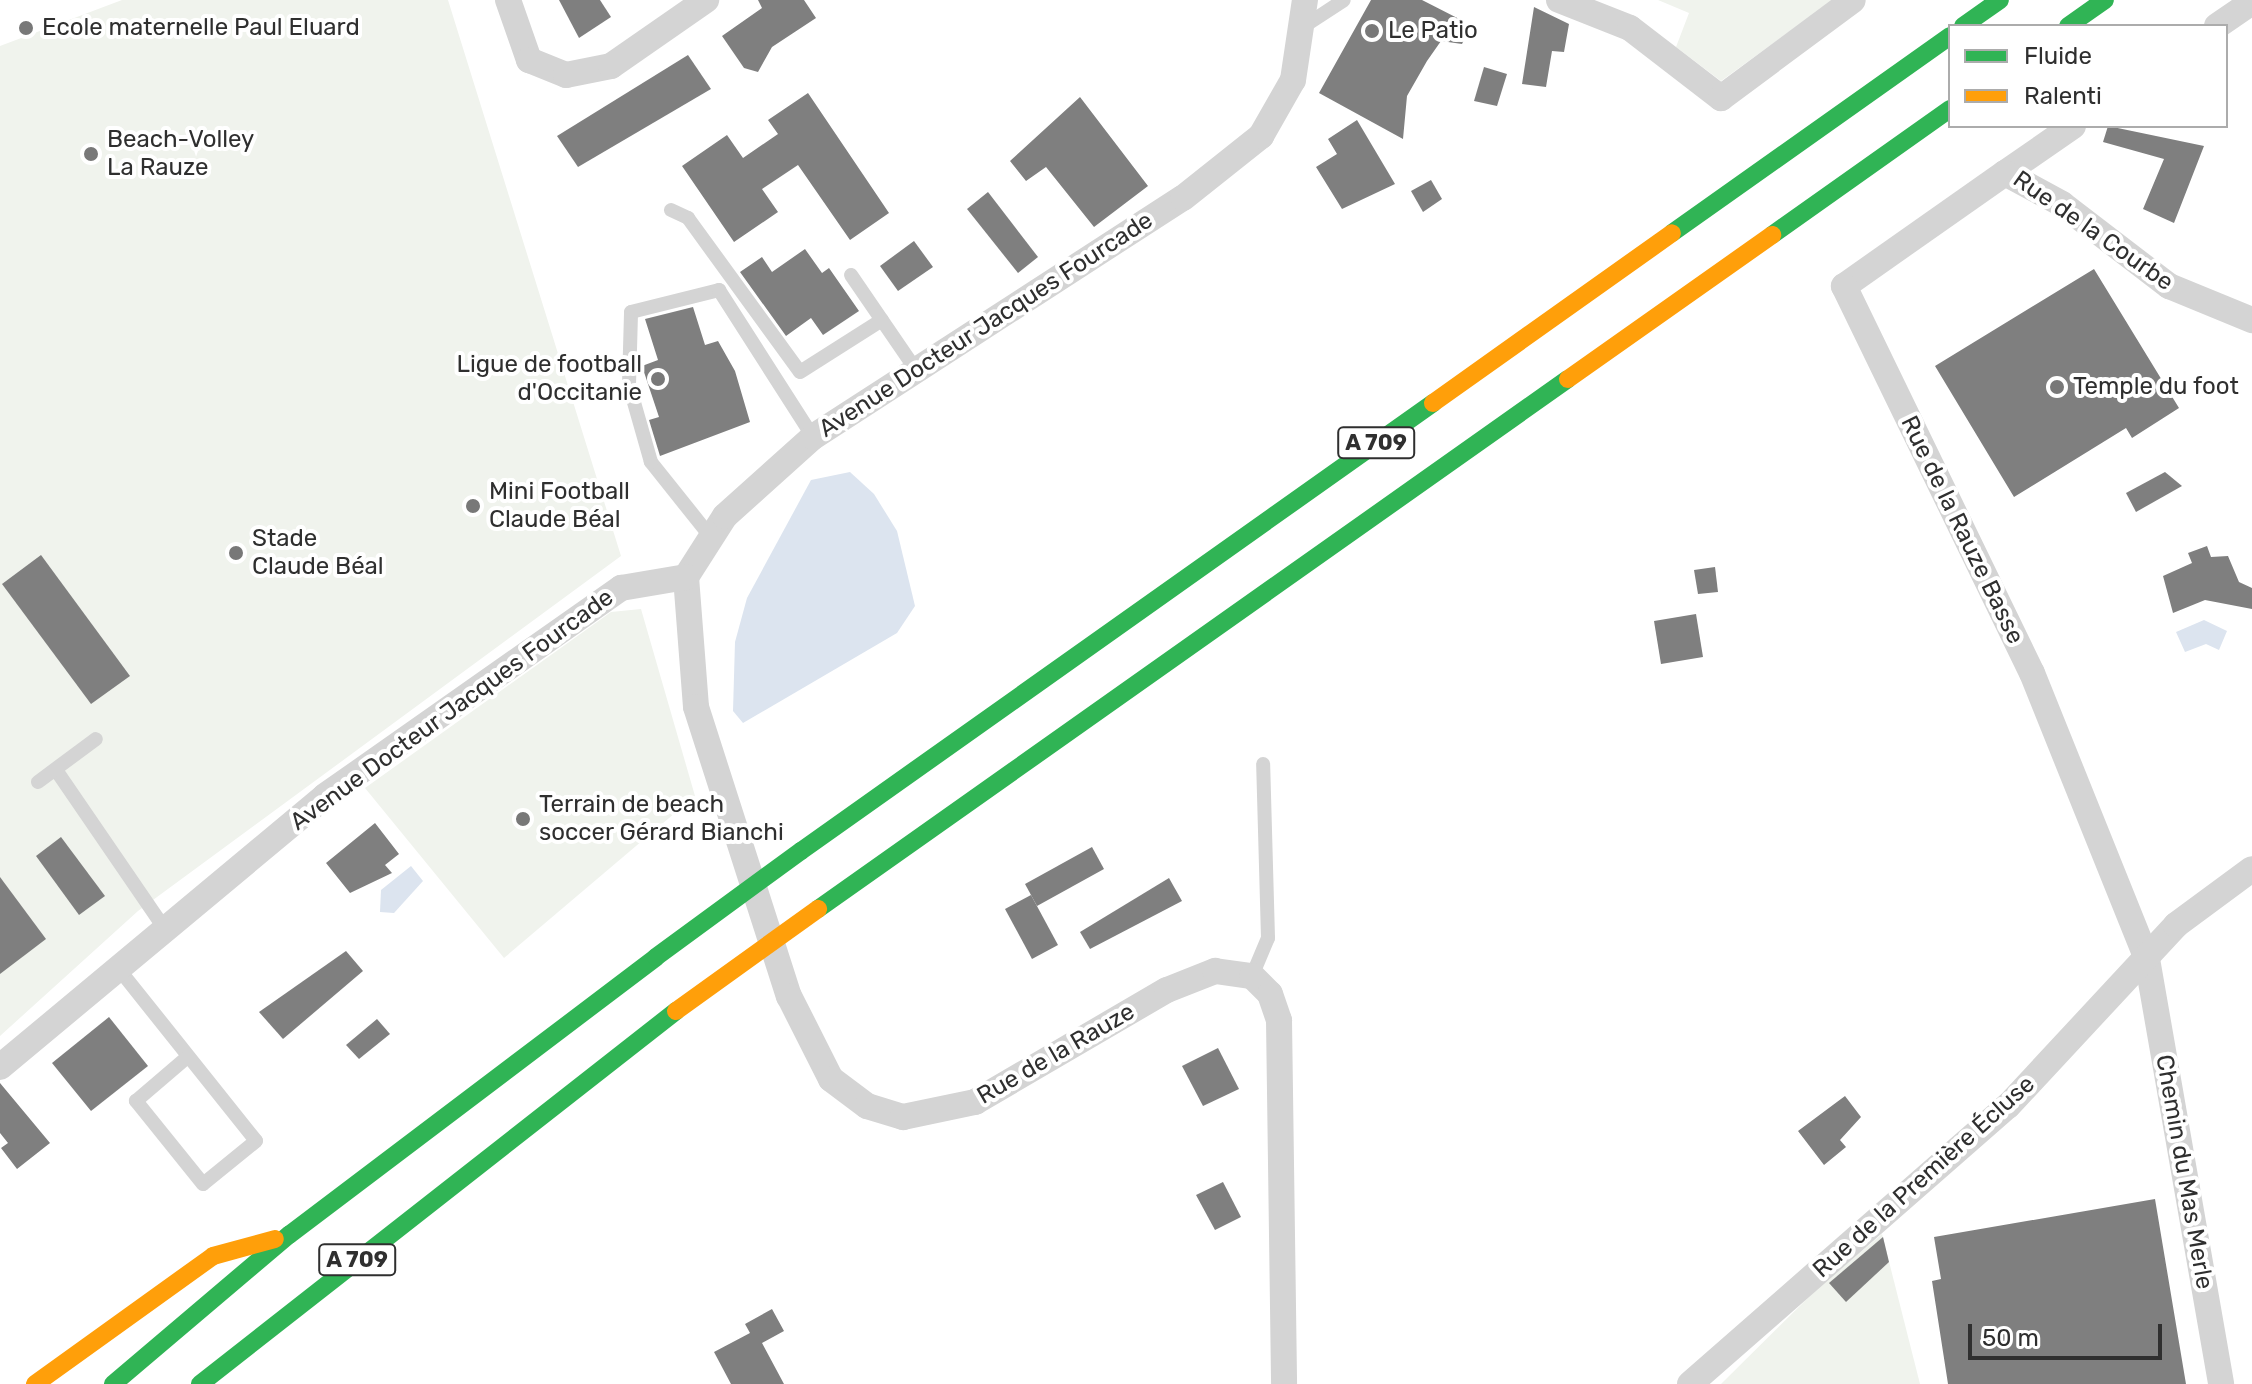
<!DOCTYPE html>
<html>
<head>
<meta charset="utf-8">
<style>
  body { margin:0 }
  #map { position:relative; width:2252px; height:1384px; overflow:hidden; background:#fff; font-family:Rubik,sans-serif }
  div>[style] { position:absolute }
  .green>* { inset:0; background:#f0f3ed }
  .water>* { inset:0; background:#dce4ef }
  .building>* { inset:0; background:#7f7f7f }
  .lane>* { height:14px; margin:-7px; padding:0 7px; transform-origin:7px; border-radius:7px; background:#d4d4d4 }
  .street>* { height:26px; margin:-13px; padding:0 13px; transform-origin:13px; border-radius:13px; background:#d4d4d4 }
  .fast>* { height:18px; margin:-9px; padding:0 9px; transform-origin:9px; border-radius:9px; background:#30b455 }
  .slow>* { height:18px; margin:-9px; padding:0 9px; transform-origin:9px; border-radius:9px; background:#ff9f0a }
  .fast-bridge>* { height:18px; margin:-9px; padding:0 9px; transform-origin:9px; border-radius:9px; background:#30b455 }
  .slow-bridge>* { height:18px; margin:-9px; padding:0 9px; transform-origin:9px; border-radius:9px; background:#ff9f0a }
  .dots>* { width:22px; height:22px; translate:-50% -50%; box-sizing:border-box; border:4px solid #fff; border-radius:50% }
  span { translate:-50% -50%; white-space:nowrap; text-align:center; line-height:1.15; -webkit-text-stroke:8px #fff; paint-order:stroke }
  .shield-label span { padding:2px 6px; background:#fff; border:2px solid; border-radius:6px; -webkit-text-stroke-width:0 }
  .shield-label { font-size:22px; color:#2f2f2f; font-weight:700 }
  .poi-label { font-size:24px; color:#2f2f2f }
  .left { translate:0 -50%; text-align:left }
  .right { translate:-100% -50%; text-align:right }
  .street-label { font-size:24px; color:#2f2f2f }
  .legend { position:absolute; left:1948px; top:24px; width:280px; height:104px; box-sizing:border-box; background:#fff; border:2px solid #acacac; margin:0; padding:10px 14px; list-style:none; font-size:24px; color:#2f2f2f }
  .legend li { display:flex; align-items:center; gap:16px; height:40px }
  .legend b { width:40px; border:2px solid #acacac }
  .scale { position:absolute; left:1968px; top:1324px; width:194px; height:36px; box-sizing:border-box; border:4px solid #2f2f2f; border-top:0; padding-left:10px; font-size:24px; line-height:28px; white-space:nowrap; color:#2f2f2f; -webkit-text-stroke:6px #fff; paint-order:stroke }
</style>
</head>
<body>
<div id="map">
  <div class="green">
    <i style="clip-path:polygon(122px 0,448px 0,621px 556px,138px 911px,0 1036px,0 46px)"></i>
    <i style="clip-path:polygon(1658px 0,1833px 0,1721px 81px,1676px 47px,1689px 13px)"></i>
    <i style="clip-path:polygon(641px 609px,695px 796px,504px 958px,365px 788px,611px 612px)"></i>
    <i style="clip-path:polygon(1882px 1234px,1920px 1384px,1721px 1384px,1818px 1288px)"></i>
  </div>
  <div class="water">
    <i style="clip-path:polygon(850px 472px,874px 494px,897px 531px,915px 606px,897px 633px,743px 723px,733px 711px,735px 642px,747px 598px,811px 480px)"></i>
    <i style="clip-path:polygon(2204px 620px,2227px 631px,2219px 650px,2206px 644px,2185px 652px,2176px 632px)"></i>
    <i style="clip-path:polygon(411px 866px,423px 881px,394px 913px,380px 912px,381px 890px)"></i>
  </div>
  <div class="building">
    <i style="clip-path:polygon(559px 0,600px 0,611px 17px,579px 38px)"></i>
    <i style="clip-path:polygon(758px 0,804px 0,816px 18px,772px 47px,758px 72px,744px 68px,722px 36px,762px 8px)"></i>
    <i style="clip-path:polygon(1371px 0,1422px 0,1471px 25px,1462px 44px,1441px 41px,1427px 61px,1407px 96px,1403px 139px,1319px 93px)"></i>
    <i style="clip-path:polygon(1534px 7px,1569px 24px,1564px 52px,1552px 51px,1546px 87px,1522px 84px)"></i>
    <i style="clip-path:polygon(688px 55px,711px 89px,578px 167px,557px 136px)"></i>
    <i style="clip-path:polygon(1484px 67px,1507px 74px,1497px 106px,1474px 101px)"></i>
    <i style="clip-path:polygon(808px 93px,889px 213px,850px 240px,798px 165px,762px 189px,778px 212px,734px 242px,682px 166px,727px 135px,743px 158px,778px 134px,768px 120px)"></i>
    <i style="clip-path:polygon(1080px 97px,1148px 186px,1094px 227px,1046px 167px,1026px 181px,1010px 161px)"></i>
    <i style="clip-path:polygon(1357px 120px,1395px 184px,1342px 209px,1316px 167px,1337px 154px,1328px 139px)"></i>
    <i style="clip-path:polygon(2108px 126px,2204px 146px,2174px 223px,2143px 209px,2164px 159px,2103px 142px)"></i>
    <i style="clip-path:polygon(1431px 180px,1442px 199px,1423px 212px,1411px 191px)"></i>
    <i style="clip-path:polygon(988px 192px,1038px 257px,1018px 273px,967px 209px)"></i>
    <i style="clip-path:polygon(914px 241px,933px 267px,898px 291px,880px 266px)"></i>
    <i style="clip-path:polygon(805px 249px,822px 273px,829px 268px,859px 311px,823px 335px,811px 318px,786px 336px,740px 272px,762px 257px,772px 272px)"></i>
    <i style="clip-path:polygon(2094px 269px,2179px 408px,2132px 438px,2126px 428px,2014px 497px,1935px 366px)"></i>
    <i style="clip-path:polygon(693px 307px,705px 345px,718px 341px,735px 371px,750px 422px,660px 456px,649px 420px,659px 417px,642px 366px,658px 360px,645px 319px)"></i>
    <i style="clip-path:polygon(2165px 472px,2182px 486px,2136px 512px,2126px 493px)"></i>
    <i style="clip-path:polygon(2207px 546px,2211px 557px,2228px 556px,2239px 582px,2252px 588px,2252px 609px,2205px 600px,2173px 613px,2163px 576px,2192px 563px,2188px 553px)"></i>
    <i style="clip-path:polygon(41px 555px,130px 676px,91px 704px,2px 584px)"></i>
    <i style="clip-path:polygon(1715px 567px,1718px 592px,1698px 594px,1694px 570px)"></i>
    <i style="clip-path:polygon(1696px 614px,1703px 657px,1661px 664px,1654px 621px)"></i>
    <i style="clip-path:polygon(375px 823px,399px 854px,385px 865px,392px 873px,350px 893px,326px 863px)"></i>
    <i style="clip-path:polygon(61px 837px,105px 896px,79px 915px,36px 856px)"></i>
    <i style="clip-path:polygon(1092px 847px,1104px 869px,1037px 906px,1025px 884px)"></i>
    <i style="clip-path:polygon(0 877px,46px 939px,0 974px)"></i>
    <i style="clip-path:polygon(1169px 878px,1182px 901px,1090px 949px,1080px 932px)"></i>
    <i style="clip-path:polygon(1031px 895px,1058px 945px,1032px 959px,1005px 909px)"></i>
    <i style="clip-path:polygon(346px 951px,363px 971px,283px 1039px,259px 1012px)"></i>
    <i style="clip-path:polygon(109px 1017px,148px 1066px,91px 1111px,52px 1063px)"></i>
    <i style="clip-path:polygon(377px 1019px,390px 1034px,359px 1059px,346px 1045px)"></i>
    <i style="clip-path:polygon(1218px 1048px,1239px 1089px,1203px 1106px,1182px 1066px)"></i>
    <i style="clip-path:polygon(0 1083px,50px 1143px,17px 1169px,1px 1148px,8px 1143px,0 1133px)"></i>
    <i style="clip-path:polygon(1845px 1096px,1861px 1117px,1840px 1140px,1846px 1147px,1824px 1165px,1798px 1131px)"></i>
    <i style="clip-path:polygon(1223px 1182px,1241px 1217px,1215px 1230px,1196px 1195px)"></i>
    <i style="clip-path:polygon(2155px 1199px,2186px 1384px,1948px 1384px,1932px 1281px,1941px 1279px,1934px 1237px)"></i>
    <i style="clip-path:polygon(1883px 1237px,1889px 1262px,1846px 1302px,1829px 1283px)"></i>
    <i style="clip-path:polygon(772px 1309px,784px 1331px,762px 1343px,784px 1384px,731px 1384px,714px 1352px,750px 1333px,745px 1324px)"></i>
  </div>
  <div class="lane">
    <i style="left:1306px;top:25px;width:45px;rotate:-33.3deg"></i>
    <i style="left:671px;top:210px;width:19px;rotate:25deg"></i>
    <i style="left:688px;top:218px;width:190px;rotate:54deg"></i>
    <i style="left:800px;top:372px;width:97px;rotate:-32.4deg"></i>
    <i style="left:851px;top:275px;width:112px;rotate:55.6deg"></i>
    <i style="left:710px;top:536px;width:95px;rotate:-128.6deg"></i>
    <i style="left:651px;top:462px;width:80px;rotate:-105.9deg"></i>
    <i style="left:629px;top:385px;width:73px;rotate:-88.4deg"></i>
    <i style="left:631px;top:312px;width:91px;rotate:-14deg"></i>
    <i style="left:719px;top:290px;width:174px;rotate:57.4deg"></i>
    <i style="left:56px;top:770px;width:193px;rotate:55.6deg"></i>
    <i style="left:38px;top:782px;width:72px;rotate:-36.6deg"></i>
    <i style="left:118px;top:968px;width:221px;rotate:51.4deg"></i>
    <i style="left:256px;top:1141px;width:68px;rotate:140.9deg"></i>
    <i style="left:203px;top:1184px;width:107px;rotate:-128.9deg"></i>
    <i style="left:136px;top:1101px;width:65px;rotate:-40.6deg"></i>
    <i style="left:1252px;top:976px;width:41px;rotate:-67.2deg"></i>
    <i style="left:1268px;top:938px;width:174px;rotate:-91.6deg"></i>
  </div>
  <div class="street">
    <i style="left:508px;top:0;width:64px;rotate:70.7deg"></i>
    <i style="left:529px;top:60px;width:40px;rotate:22deg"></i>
    <i style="left:566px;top:75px;width:46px;rotate:-11.3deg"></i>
    <i style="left:611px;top:66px;width:116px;rotate:-34.8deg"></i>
    <i style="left:1559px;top:0;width:76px;rotate:21.5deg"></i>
    <i style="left:1630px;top:28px;width:115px;rotate:37.6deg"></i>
    <i style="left:1721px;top:98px;width:164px;rotate:-36.6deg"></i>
    <i style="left:2217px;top:26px;width:42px;rotate:-34.4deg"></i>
    <i style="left:2073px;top:126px;width:83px;rotate:145.3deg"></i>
    <i style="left:2005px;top:173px;width:65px;rotate:28.5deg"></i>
    <i style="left:2062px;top:204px;width:135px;rotate:37.5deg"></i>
    <i style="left:2169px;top:286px;width:90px;rotate:22.3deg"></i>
    <i style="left:2005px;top:173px;width:197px;rotate:144.9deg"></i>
    <i style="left:1844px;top:286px;width:430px;rotate:64.1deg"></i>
    <i style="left:2032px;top:673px;width:308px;rotate:68.1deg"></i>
    <i style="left:2147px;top:959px;width:431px;rotate:80.1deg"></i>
    <i style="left:686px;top:577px;width:130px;rotate:85.6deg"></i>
    <i style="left:696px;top:707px;width:304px;rotate:72.2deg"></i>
    <i style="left:789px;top:996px;width:93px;rotate:63.2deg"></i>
    <i style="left:831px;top:1079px;width:45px;rotate:36.9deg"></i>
    <i style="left:867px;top:1106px;width:38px;rotate:17deg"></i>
    <i style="left:903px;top:1117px;width:74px;rotate:-11.8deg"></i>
    <i style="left:975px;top:1102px;width:222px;rotate:-30.3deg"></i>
    <i style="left:1167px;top:990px;width:52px;rotate:-21.6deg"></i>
    <i style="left:1215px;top:971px;width:37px;rotate:8deg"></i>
    <i style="left:1252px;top:976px;width:25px;rotate:45deg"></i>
    <i style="left:1270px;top:994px;width:28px;rotate:71deg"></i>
    <i style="left:1279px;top:1020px;width:364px;rotate:89.2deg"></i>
    <i style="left:686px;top:577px;width:72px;rotate:-57.4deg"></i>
    <i style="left:725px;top:516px;width:118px;rotate:-41.9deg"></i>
    <i style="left:813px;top:437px;width:440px;rotate:-32.9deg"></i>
    <i style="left:1183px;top:198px;width:100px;rotate:-38.5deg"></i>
    <i style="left:1261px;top:136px;width:64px;rotate:-60.3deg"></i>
    <i style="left:1293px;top:80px;width:81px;rotate:-81.5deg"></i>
    <i style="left:0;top:1067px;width:423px;rotate:-39.8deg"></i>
    <i style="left:325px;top:796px;width:362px;rotate:-35.1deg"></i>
    <i style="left:621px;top:588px;width:66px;rotate:-9.6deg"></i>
    <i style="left:1690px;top:1384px;width:422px;rotate:-41.2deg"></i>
    <i style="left:2008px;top:1106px;width:247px;rotate:-47.1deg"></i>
    <i style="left:2176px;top:925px;width:94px;rotate:-36.4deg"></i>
  </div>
  <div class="fast">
    <i style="left:1963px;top:26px;width:45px;rotate:-35.1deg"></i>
    <i style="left:2068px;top:26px;width:45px;rotate:-35.1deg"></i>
    <i style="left:1672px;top:233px;width:341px;rotate:-35.3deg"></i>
    <i style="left:1772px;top:235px;width:218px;rotate:-35.3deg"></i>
    <i style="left:801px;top:851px;width:775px;rotate:-35.33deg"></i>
    <i style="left:818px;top:909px;width:918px;rotate:-35.25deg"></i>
    <i style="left:113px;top:1384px;width:231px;rotate:-40.3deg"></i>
    <i style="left:289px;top:1235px;width:460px;rotate:-37.1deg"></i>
    <i style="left:200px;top:1384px;width:605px;rotate:-38.08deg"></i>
  </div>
  <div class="slow">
    <i style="left:1568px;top:379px;width:250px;rotate:-35.2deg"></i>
    <i style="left:1433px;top:403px;width:293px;rotate:-35.4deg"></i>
    <i style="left:35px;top:1384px;width:219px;rotate:-35.7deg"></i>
    <i style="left:213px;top:1256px;width:64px;rotate:-15.3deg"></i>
  </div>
  <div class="fast-bridge">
    <i style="left:656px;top:957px;width:180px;rotate:-36.2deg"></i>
  </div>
  <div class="slow-bridge">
    <i style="left:676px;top:1011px;width:175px;rotate:-35.7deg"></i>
  </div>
  <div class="dots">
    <i style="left:26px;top:28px;background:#787878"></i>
    <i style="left:1372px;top:31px;background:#787878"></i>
    <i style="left:91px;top:154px;background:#787878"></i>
    <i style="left:658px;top:379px;background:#787878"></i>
    <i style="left:2057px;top:387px;background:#787878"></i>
    <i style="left:473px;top:506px;background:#787878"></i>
    <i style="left:236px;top:553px;background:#787878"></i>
    <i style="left:523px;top:819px;background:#787878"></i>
  </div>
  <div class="shield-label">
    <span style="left:1376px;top:443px">A 709</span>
    <span style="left:357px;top:1260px">A 709</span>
  </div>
  <div class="poi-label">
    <span class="left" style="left:42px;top:28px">Ecole maternelle Paul Eluard</span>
    <span class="left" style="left:1388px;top:31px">Le Patio</span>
    <span class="left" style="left:107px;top:154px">Beach-Volley<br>La Rauze</span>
    <span class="right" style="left:642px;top:379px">Ligue de football<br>d'Occitanie</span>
    <span class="left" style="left:2073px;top:387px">Temple du foot</span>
    <span class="left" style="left:489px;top:506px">Mini Football<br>Claude Béal</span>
    <span class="left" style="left:252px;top:553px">Stade<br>Claude Béal</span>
    <span class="left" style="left:539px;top:819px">Terrain de beach<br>soccer Gérard Bianchi</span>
  </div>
  <div class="street-label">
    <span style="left:2093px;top:231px;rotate:35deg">Rue de la Courbe</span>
    <span style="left:986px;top:325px;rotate:-33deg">Avenue Docteur Jacques Fourcade</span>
    <span style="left:1962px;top:530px;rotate:64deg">Rue de la Rauze Basse</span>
    <span style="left:452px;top:710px;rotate:-36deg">Avenue Docteur Jacques Fourcade</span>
    <span style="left:1056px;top:1054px;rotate:-30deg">Rue de la Rauze</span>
    <span style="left:2184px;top:1172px;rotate:80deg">Chemin du Mas Merle</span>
    <span style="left:1924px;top:1177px;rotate:-42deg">Rue de la Première Écluse</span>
  </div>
  <ul class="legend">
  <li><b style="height:10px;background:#30b455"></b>Fluide</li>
  <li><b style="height:10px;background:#ff9f0a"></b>Ralenti</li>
  </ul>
  <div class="scale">50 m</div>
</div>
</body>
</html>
